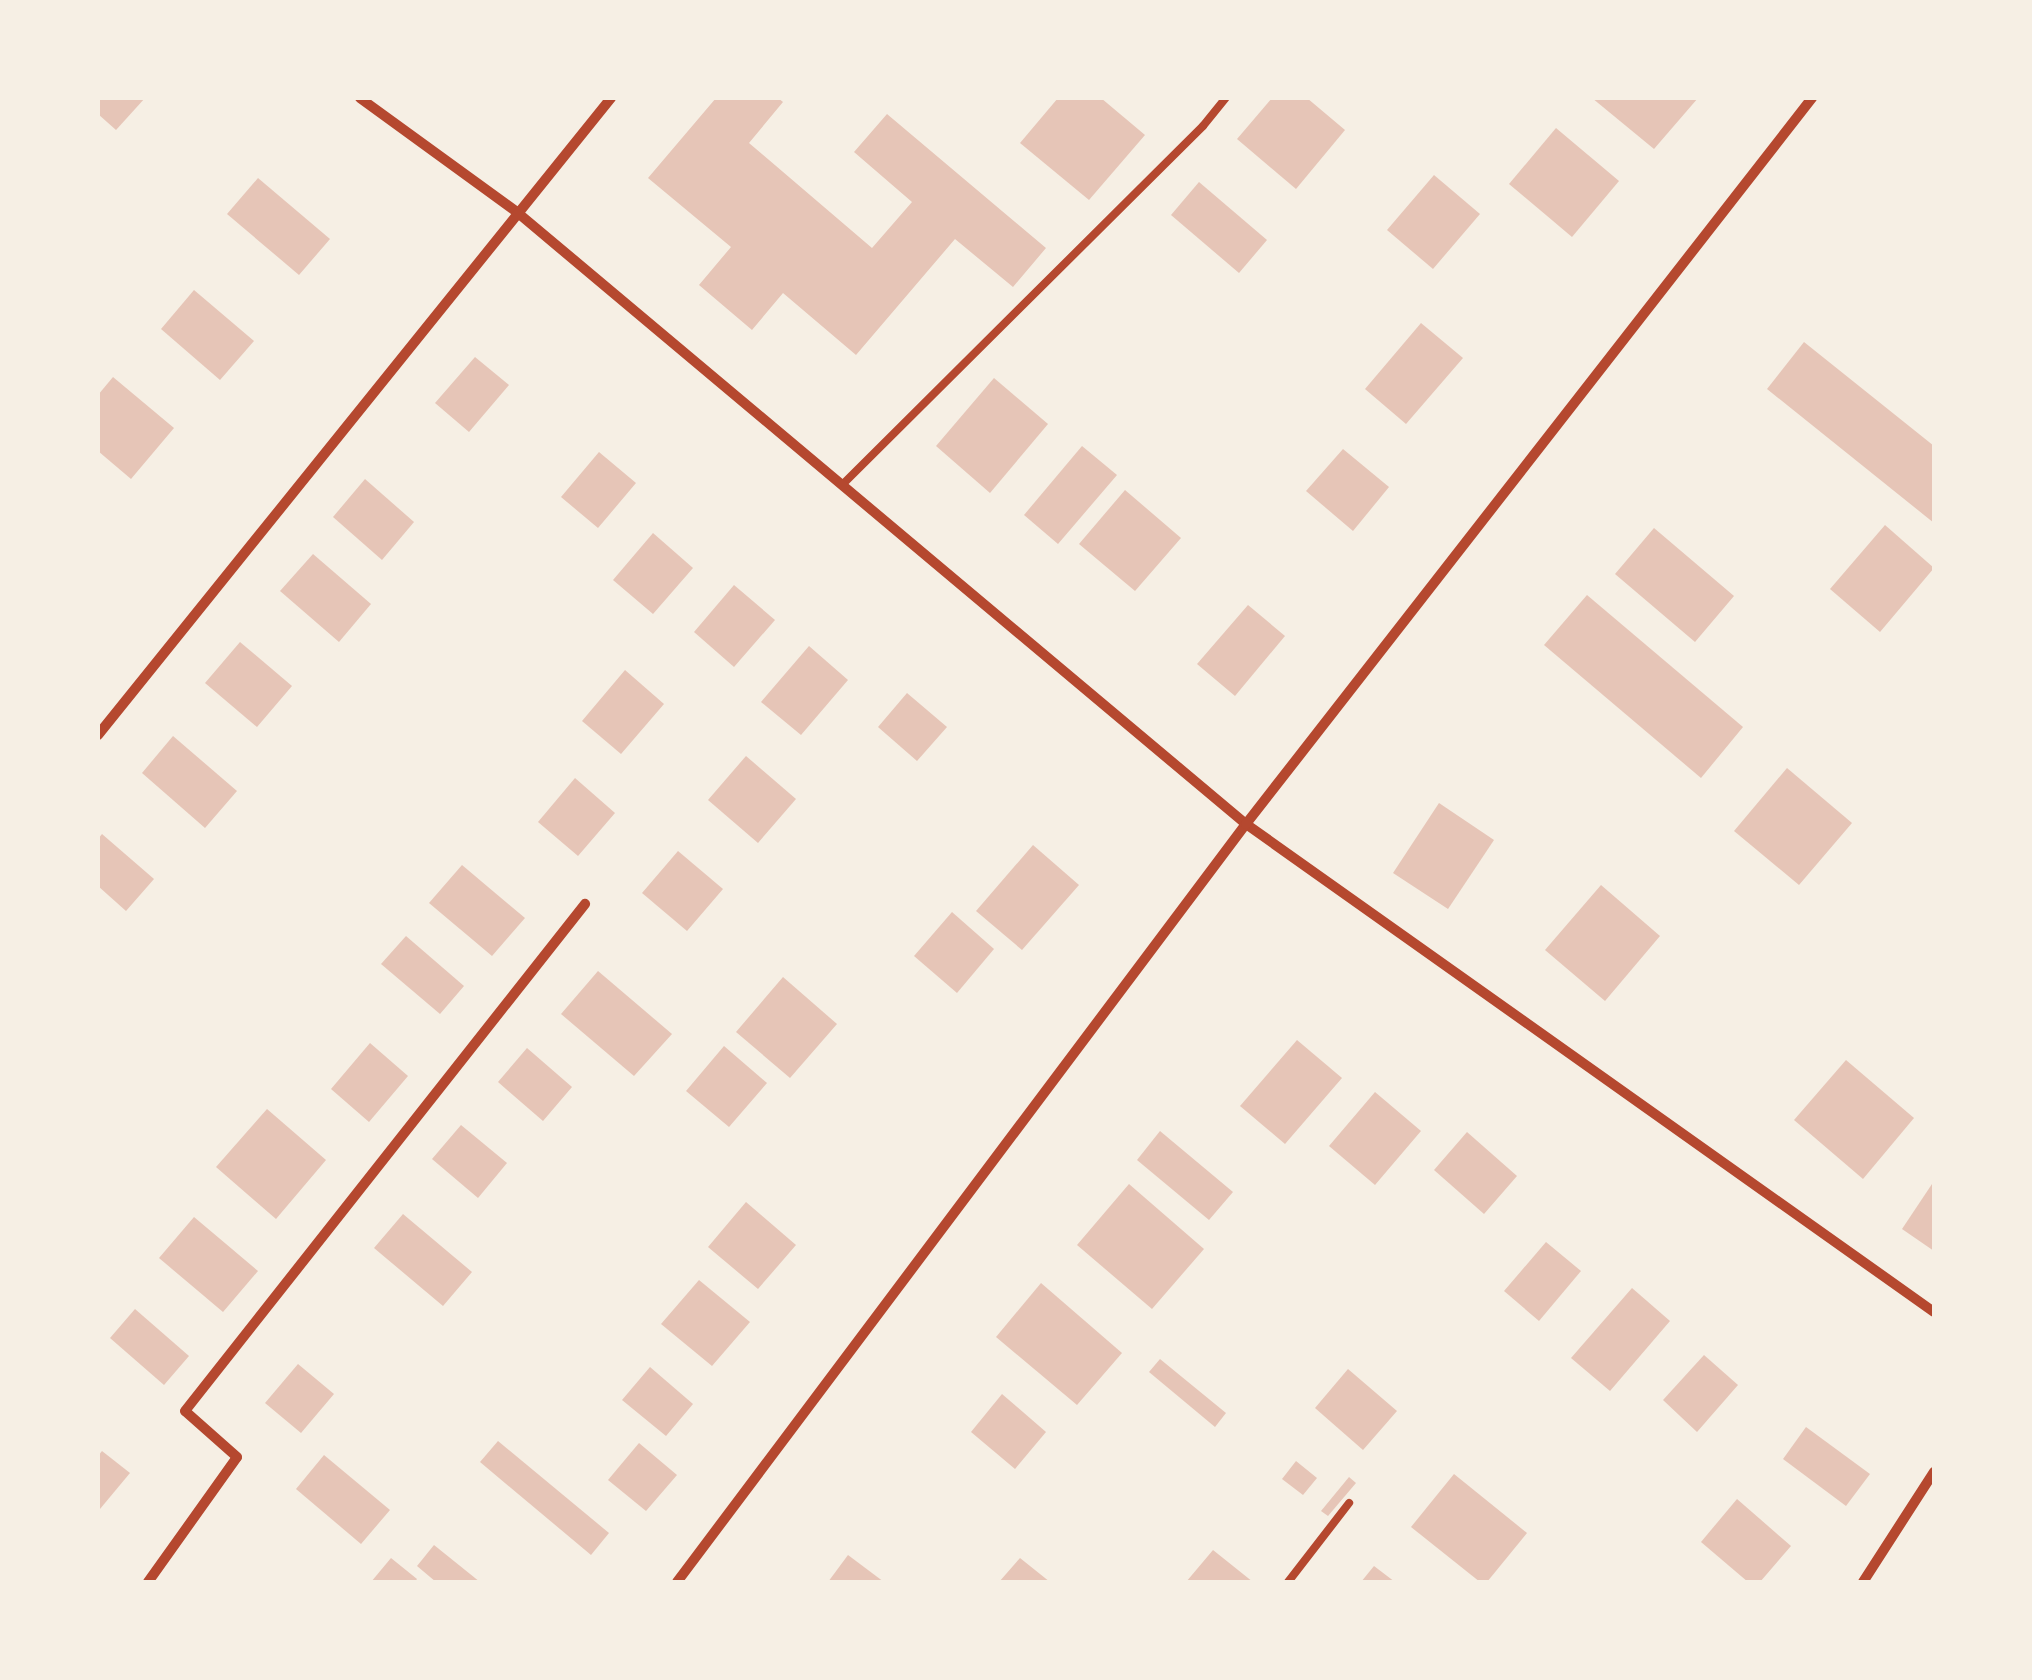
<!DOCTYPE html>
<html>
<head>
<meta charset="utf-8">
<style>
  body { margin:0 }
  #map { position:relative; width:2032px; height:1680px; overflow:hidden; background:#f6efe4; font-family:Ubuntu,sans-serif }
  div>[style] { position:absolute }
  .building>* { inset:0; background:#e6c5b7 }
  .service>* { height:8px; margin:-4px; padding:0 4px; transform-origin:4px; border-radius:4px; background:#b5482f }
  .minor>* { height:10px; margin:-5px; padding:0 5px; transform-origin:5px; border-radius:5px; background:#b5482f }
  span { translate:-50% -50%; white-space:nowrap; text-align:center; line-height:1.15; -webkit-text-stroke:8px #f6efe4; paint-order:stroke }
  .frame { position:absolute; inset:0; border:100px solid #f6efe4; pointer-events:none }
</style>
</head>
<body>
<div id="map">
  <div class="building">
    <i style="clip-path:polygon(98px 98px,145px 98px,116px 130px,98px 114px)"></i>
    <i style="clip-path:polygon(716px 98px,778px 98px,783px 102px,749px 143px,872px 248px,912px 202px,854px 152px,887px 114px,1046px 248px,1013px 287px,955px 239px,856px 355px,783px 293px,752px 330px,699px 285px,731px 247px,648px 178px)"></i>
    <i style="clip-path:polygon(1058px 98px,1101px 98px,1145px 135px,1089px 200px,1020px 143px)"></i>
    <i style="clip-path:polygon(1272px 98px,1307px 98px,1345px 130px,1296px 189px,1237px 139px)"></i>
    <i style="clip-path:polygon(1592px 98px,1698px 98px,1654px 149px)"></i>
    <i style="clip-path:polygon(1556px 128px,1619px 181px,1572px 237px,1509px 184px)"></i>
    <i style="clip-path:polygon(1434px 175px,1480px 214px,1433px 269px,1387px 230px)"></i>
    <i style="clip-path:polygon(258px 178px,330px 239px,299px 275px,227px 214px)"></i>
    <i style="clip-path:polygon(1199px 182px,1267px 240px,1239px 273px,1171px 215px)"></i>
    <i style="clip-path:polygon(194px 290px,254px 341px,220px 380px,161px 329px)"></i>
    <i style="clip-path:polygon(1421px 323px,1463px 358px,1406px 424px,1365px 389px)"></i>
    <i style="clip-path:polygon(1804px 342px,1934px 446px,1934px 523px,1767px 389px)"></i>
    <i style="clip-path:polygon(475px 357px,509px 385px,469px 432px,435px 403px)"></i>
    <i style="clip-path:polygon(113px 377px,174px 428px,131px 479px,98px 451px,98px 395px)"></i>
    <i style="clip-path:polygon(994px 378px,1048px 424px,990px 493px,936px 446px)"></i>
    <i style="clip-path:polygon(1082px 446px,1117px 475px,1058px 544px,1024px 515px)"></i>
    <i style="clip-path:polygon(1343px 449px,1389px 487px,1353px 531px,1306px 491px)"></i>
    <i style="clip-path:polygon(599px 452px,636px 483px,598px 528px,561px 497px)"></i>
    <i style="clip-path:polygon(365px 479px,414px 522px,382px 560px,333px 517px)"></i>
    <i style="clip-path:polygon(1125px 490px,1181px 538px,1135px 591px,1079px 544px)"></i>
    <i style="clip-path:polygon(1885px 525px,1934px 568px,1880px 632px,1830px 589px)"></i>
    <i style="clip-path:polygon(1654px 528px,1734px 596px,1695px 642px,1615px 574px)"></i>
    <i style="clip-path:polygon(653px 533px,693px 568px,653px 614px,613px 580px)"></i>
    <i style="clip-path:polygon(313px 554px,371px 604px,339px 642px,280px 591px)"></i>
    <i style="clip-path:polygon(734px 585px,775px 620px,734px 667px,694px 632px)"></i>
    <i style="clip-path:polygon(1587px 595px,1743px 727px,1701px 778px,1544px 645px)"></i>
    <i style="clip-path:polygon(1248px 605px,1285px 636px,1235px 696px,1197px 664px)"></i>
    <i style="clip-path:polygon(240px 642px,292px 686px,257px 727px,205px 683px)"></i>
    <i style="clip-path:polygon(809px 646px,848px 680px,801px 735px,761px 702px)"></i>
    <i style="clip-path:polygon(625px 670px,664px 704px,621px 754px,582px 721px)"></i>
    <i style="clip-path:polygon(907px 693px,947px 727px,917px 761px,878px 727px)"></i>
    <i style="clip-path:polygon(173px 736px,237px 791px,205px 828px,142px 773px)"></i>
    <i style="clip-path:polygon(746px 756px,796px 799px,758px 843px,708px 800px)"></i>
    <i style="clip-path:polygon(1787px 768px,1852px 823px,1799px 885px,1734px 831px)"></i>
    <i style="clip-path:polygon(575px 778px,615px 813px,578px 856px,538px 822px)"></i>
    <i style="clip-path:polygon(1439px 803px,1494px 840px,1448px 909px,1393px 873px)"></i>
    <i style="clip-path:polygon(102px 834px,154px 879px,126px 911px,98px 886px,98px 839px)"></i>
    <i style="clip-path:polygon(1033px 845px,1079px 885px,1022px 950px,976px 911px)"></i>
    <i style="clip-path:polygon(678px 851px,723px 889px,687px 931px,642px 893px)"></i>
    <i style="clip-path:polygon(462px 865px,525px 918px,492px 956px,429px 903px)"></i>
    <i style="clip-path:polygon(1601px 885px,1660px 936px,1605px 1001px,1545px 950px)"></i>
    <i style="clip-path:polygon(952px 912px,994px 949px,957px 993px,914px 956px)"></i>
    <i style="clip-path:polygon(406px 936px,464px 986px,440px 1014px,381px 964px)"></i>
    <i style="clip-path:polygon(598px 971px,672px 1034px,634px 1076px,561px 1014px)"></i>
    <i style="clip-path:polygon(783px 977px,837px 1024px,790px 1078px,736px 1032px)"></i>
    <i style="clip-path:polygon(1297px 1040px,1342px 1078px,1285px 1144px,1240px 1106px)"></i>
    <i style="clip-path:polygon(370px 1043px,408px 1076px,369px 1122px,331px 1089px)"></i>
    <i style="clip-path:polygon(724px 1046px,767px 1083px,729px 1127px,686px 1091px)"></i>
    <i style="clip-path:polygon(527px 1048px,572px 1087px,543px 1121px,498px 1082px)"></i>
    <i style="clip-path:polygon(1846px 1060px,1914px 1118px,1863px 1179px,1794px 1120px)"></i>
    <i style="clip-path:polygon(1375px 1092px,1421px 1131px,1375px 1185px,1329px 1146px)"></i>
    <i style="clip-path:polygon(267px 1109px,326px 1160px,276px 1219px,216px 1167px)"></i>
    <i style="clip-path:polygon(461px 1125px,507px 1163px,478px 1198px,432px 1159px)"></i>
    <i style="clip-path:polygon(1160px 1131px,1233px 1192px,1209px 1220px,1137px 1160px)"></i>
    <i style="clip-path:polygon(1467px 1132px,1517px 1176px,1484px 1214px,1434px 1170px)"></i>
    <i style="clip-path:polygon(1934px 1181px,1934px 1251px,1902px 1229px)"></i>
    <i style="clip-path:polygon(1129px 1184px,1204px 1249px,1152px 1309px,1077px 1245px)"></i>
    <i style="clip-path:polygon(746px 1202px,796px 1245px,758px 1289px,708px 1247px)"></i>
    <i style="clip-path:polygon(403px 1214px,472px 1272px,443px 1306px,374px 1248px)"></i>
    <i style="clip-path:polygon(194px 1217px,258px 1271px,223px 1312px,159px 1258px)"></i>
    <i style="clip-path:polygon(1546px 1242px,1581px 1271px,1539px 1321px,1504px 1291px)"></i>
    <i style="clip-path:polygon(699px 1280px,750px 1322px,712px 1366px,661px 1324px)"></i>
    <i style="clip-path:polygon(1041px 1283px,1122px 1353px,1077px 1405px,996px 1337px)"></i>
    <i style="clip-path:polygon(1632px 1288px,1670px 1321px,1610px 1391px,1571px 1358px)"></i>
    <i style="clip-path:polygon(135px 1309px,189px 1356px,164px 1385px,110px 1338px)"></i>
    <i style="clip-path:polygon(1704px 1355px,1738px 1385px,1697px 1432px,1663px 1400px)"></i>
    <i style="clip-path:polygon(1160px 1359px,1226px 1413px,1215px 1427px,1149px 1372px)"></i>
    <i style="clip-path:polygon(298px 1364px,334px 1394px,301px 1433px,265px 1403px)"></i>
    <i style="clip-path:polygon(650px 1367px,693px 1404px,666px 1436px,622px 1400px)"></i>
    <i style="clip-path:polygon(1348px 1369px,1397px 1411px,1363px 1450px,1315px 1408px)"></i>
    <i style="clip-path:polygon(1002px 1394px,1046px 1432px,1015px 1469px,971px 1432px)"></i>
    <i style="clip-path:polygon(1806px 1427px,1870px 1474px,1846px 1506px,1783px 1459px)"></i>
    <i style="clip-path:polygon(498px 1441px,609px 1533px,591px 1555px,480px 1462px)"></i>
    <i style="clip-path:polygon(639px 1443px,677px 1475px,646px 1511px,608px 1480px)"></i>
    <i style="clip-path:polygon(102px 1451px,130px 1473px,100px 1509px,98px 1456px)"></i>
    <i style="clip-path:polygon(324px 1455px,390px 1510px,361px 1544px,296px 1489px)"></i>
    <i style="clip-path:polygon(1296px 1461px,1317px 1478px,1303px 1495px,1282px 1479px)"></i>
    <i style="clip-path:polygon(1454px 1474px,1527px 1533px,1487px 1582px,1480px 1582px,1411px 1527px)"></i>
    <i style="clip-path:polygon(1349px 1477px,1356px 1483px,1328px 1516px,1321px 1511px)"></i>
    <i style="clip-path:polygon(1737px 1499px,1791px 1546px,1760px 1582px,1748px 1582px,1701px 1542px)"></i>
    <i style="clip-path:polygon(434px 1545px,480px 1582px,436px 1582px,417px 1566px)"></i>
    <i style="clip-path:polygon(1213px 1550px,1253px 1582px,1186px 1582px)"></i>
    <i style="clip-path:polygon(848px 1555px,884px 1582px,828px 1582px)"></i>
    <i style="clip-path:polygon(391px 1558px,417px 1579px,415px 1582px,371px 1582px)"></i>
    <i style="clip-path:polygon(1020px 1558px,1050px 1582px,999px 1582px)"></i>
    <i style="clip-path:polygon(1374px 1566px,1395px 1582px,1361px 1582px)"></i>
  </div>
  <div class="service">
    <i style="left:842px;top:485px;width:509px;rotate:-44.84deg"></i>
    <i style="left:1203px;top:126px;width:36px;rotate:-51deg"></i>
    <i style="left:1288px;top:1582px;width:100px;rotate:-52.3deg"></i>
  </div>
  <div class="minor">
    <i style="left:360px;top:98px;width:195px;rotate:36deg"></i>
    <i style="left:518px;top:213px;width:950px;rotate:40.01deg"></i>
    <i style="left:1246px;top:824px;width:843px;rotate:35.35deg"></i>
    <i style="left:98px;top:735px;width:818px;rotate:-51.15deg"></i>
    <i style="left:148px;top:1582px;width:153px;rotate:-54.5deg"></i>
    <i style="left:237px;top:1457px;width:69px;rotate:-138.5deg"></i>
    <i style="left:185px;top:1411px;width:646px;rotate:-51.73deg"></i>
    <i style="left:677px;top:1582px;width:948px;rotate:-53.11deg"></i>
    <i style="left:1246px;top:824px;width:921px;rotate:-52.06deg"></i>
    <i style="left:1863px;top:1582px;width:131px;rotate:-57.2deg"></i>
  </div>
  <div class="frame"></div>
</div>
</body>
</html>
